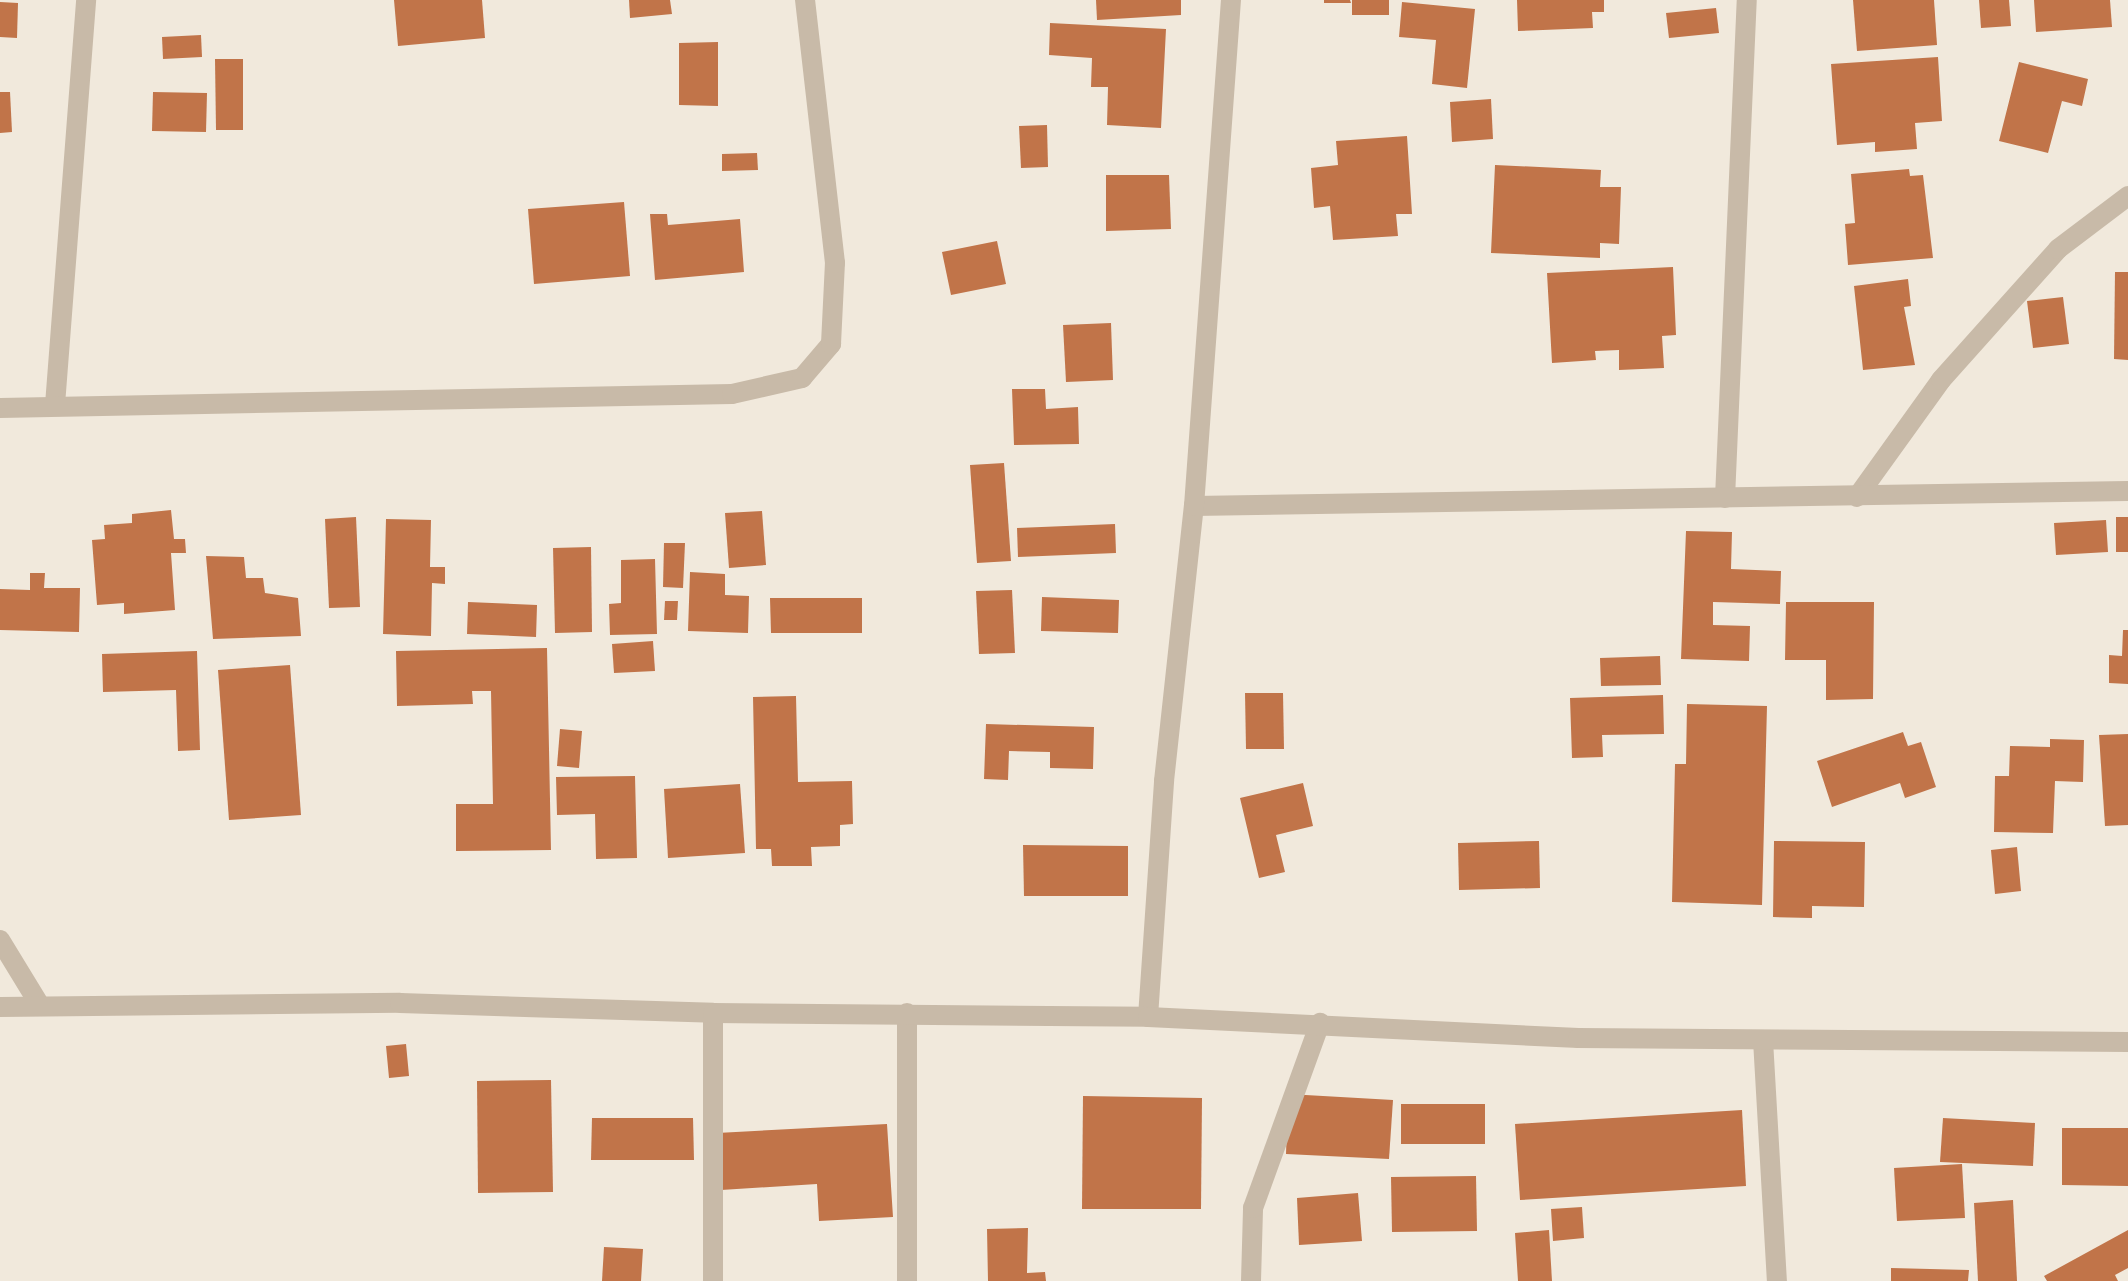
<!DOCTYPE html>
<html>
<head>
<meta charset="utf-8">
<style>
  body { margin:0 }
  #map { position:relative; width:2128px; height:1281px; overflow:hidden; background:#f1e9dc; font-family:Lato,sans-serif }
  div>[style] { position:absolute }
  .building>* { inset:0; background:#c17449 }
  .minor>* { height:20px; margin:-10px; padding:0 10px; transform-origin:10px; border-radius:10px; background:#c8baa8 }
  .tertiary>* { height:20px; margin:-10px; padding:0 10px; transform-origin:10px; border-radius:10px; background:#c8baa8 }
  span { translate:-50% -50%; white-space:nowrap; text-align:center; line-height:1.15; -webkit-text-stroke:6px #f9f3e8; paint-order:stroke }
</style>
</head>
<body>
<div id="map">
  <div class="building">
    <i style="clip-path:polygon(394px 0,482px 0,485px 38px,398px 46px)"></i>
    <i style="clip-path:polygon(629px 0,670px 0,672px 14px,630px 18px)"></i>
    <i style="clip-path:polygon(1096px 0,1181px 0,1181px 15px,1097px 20px)"></i>
    <i style="clip-path:polygon(1324px 0,1350px 0,1351px 3px,1324px 3px)"></i>
    <i style="clip-path:polygon(1352px 0,1389px 0,1389px 15px,1352px 15px)"></i>
    <i style="clip-path:polygon(1517px 0,1604px 0,1604px 12px,1592px 12px,1593px 28px,1518px 31px)"></i>
    <i style="clip-path:polygon(1853px 0,1934px 0,1937px 45px,1857px 51px)"></i>
    <i style="clip-path:polygon(1979px 0,2009px 0,2011px 26px,1981px 28px)"></i>
    <i style="clip-path:polygon(2034px 0,2110px 0,2112px 27px,2036px 32px)"></i>
    <i style="clip-path:polygon(0 2px,18px 3px,17px 38px,0 37px)"></i>
    <i style="clip-path:polygon(1402px 2px,1475px 9px,1467px 88px,1432px 84px,1436px 40px,1399px 37px)"></i>
    <i style="clip-path:polygon(1716px 8px,1719px 33px,1669px 38px,1666px 13px)"></i>
    <i style="clip-path:polygon(1050px 23px,1166px 29px,1161px 128px,1107px 125px,1108px 87px,1091px 87px,1092px 58px,1049px 55px)"></i>
    <i style="clip-path:polygon(201px 35px,202px 57px,163px 59px,162px 37px)"></i>
    <i style="clip-path:polygon(718px 42px,718px 106px,679px 105px,679px 43px)"></i>
    <i style="clip-path:polygon(1938px 57px,1942px 121px,1915px 123px,1917px 149px,1875px 152px,1875px 142px,1837px 145px,1831px 64px)"></i>
    <i style="clip-path:polygon(215px 59px,243px 59px,243px 130px,216px 130px)"></i>
    <i style="clip-path:polygon(2019px 62px,2088px 79px,2082px 106px,2062px 101px,2048px 153px,1999px 141px)"></i>
    <i style="clip-path:polygon(0 92px,10px 92px,12px 132px,0 133px)"></i>
    <i style="clip-path:polygon(153px 92px,207px 93px,206px 132px,152px 131px)"></i>
    <i style="clip-path:polygon(1491px 99px,1493px 139px,1452px 142px,1450px 102px)"></i>
    <i style="clip-path:polygon(1047px 125px,1048px 167px,1021px 168px,1019px 126px)"></i>
    <i style="clip-path:polygon(1407px 136px,1412px 214px,1396px 214px,1398px 236px,1333px 240px,1330px 206px,1314px 208px,1311px 168px,1338px 165px,1336px 141px)"></i>
    <i style="clip-path:polygon(757px 153px,758px 170px,722px 171px,722px 154px)"></i>
    <i style="clip-path:polygon(1495px 165px,1601px 170px,1600px 187px,1621px 187px,1619px 244px,1600px 243px,1600px 258px,1491px 253px)"></i>
    <i style="clip-path:polygon(1909px 169px,1910px 176px,1923px 175px,1933px 258px,1848px 265px,1845px 224px,1855px 223px,1851px 174px)"></i>
    <i style="clip-path:polygon(1106px 175px,1169px 175px,1171px 229px,1106px 231px)"></i>
    <i style="clip-path:polygon(624px 202px,630px 276px,534px 284px,528px 209px)"></i>
    <i style="clip-path:polygon(650px 214px,667px 214px,668px 225px,740px 219px,744px 272px,655px 280px)"></i>
    <i style="clip-path:polygon(997px 241px,1006px 284px,951px 295px,942px 252px)"></i>
    <i style="clip-path:polygon(1673px 267px,1676px 335px,1662px 336px,1664px 368px,1619px 370px,1619px 350px,1595px 351px,1596px 360px,1552px 363px,1547px 273px)"></i>
    <i style="clip-path:polygon(2115px 272px,2128px 272px,2128px 360px,2114px 359px)"></i>
    <i style="clip-path:polygon(1908px 279px,1911px 306px,1904px 307px,1915px 365px,1863px 370px,1854px 286px)"></i>
    <i style="clip-path:polygon(2063px 297px,2069px 344px,2033px 348px,2027px 301px)"></i>
    <i style="clip-path:polygon(1111px 323px,1113px 380px,1066px 382px,1063px 325px)"></i>
    <i style="clip-path:polygon(1012px 389px,1045px 389px,1046px 409px,1078px 407px,1079px 444px,1014px 445px)"></i>
    <i style="clip-path:polygon(1004px 463px,1011px 561px,977px 563px,970px 465px)"></i>
    <i style="clip-path:polygon(171px 510px,174px 539px,185px 539px,186px 553px,171px 553px,175px 610px,124px 614px,124px 603px,97px 605px,92px 540px,105px 539px,104px 525px,132px 523px,132px 514px)"></i>
    <i style="clip-path:polygon(762px 511px,766px 565px,729px 568px,725px 513px)"></i>
    <i style="clip-path:polygon(356px 517px,360px 607px,329px 608px,325px 519px)"></i>
    <i style="clip-path:polygon(2116px 517px,2128px 517px,2128px 552px,2116px 552px)"></i>
    <i style="clip-path:polygon(386px 519px,431px 520px,430px 567px,445px 567px,445px 584px,432px 583px,431px 636px,383px 634px)"></i>
    <i style="clip-path:polygon(2106px 520px,2108px 552px,2056px 555px,2054px 523px)"></i>
    <i style="clip-path:polygon(1115px 524px,1116px 553px,1018px 557px,1017px 528px)"></i>
    <i style="clip-path:polygon(1686px 531px,1732px 532px,1731px 569px,1781px 571px,1780px 604px,1713px 602px,1713px 625px,1750px 626px,1749px 661px,1681px 659px)"></i>
    <i style="clip-path:polygon(664px 543px,685px 543px,683px 588px,663px 587px)"></i>
    <i style="clip-path:polygon(591px 547px,592px 632px,555px 633px,553px 548px)"></i>
    <i style="clip-path:polygon(206px 556px,244px 557px,246px 578px,263px 578px,265px 593px,298px 598px,301px 636px,213px 639px)"></i>
    <i style="clip-path:polygon(655px 559px,657px 634px,610px 635px,609px 604px,621px 603px,621px 560px)"></i>
    <i style="clip-path:polygon(690px 572px,725px 574px,725px 595px,749px 596px,748px 633px,688px 631px)"></i>
    <i style="clip-path:polygon(30px 573px,45px 573px,44px 588px,80px 588px,79px 632px,0 630px,0 589px,30px 590px)"></i>
    <i style="clip-path:polygon(1012px 590px,1015px 653px,979px 654px,976px 591px)"></i>
    <i style="clip-path:polygon(1042px 597px,1119px 600px,1118px 633px,1041px 631px)"></i>
    <i style="clip-path:polygon(770px 598px,862px 598px,862px 633px,771px 633px)"></i>
    <i style="clip-path:polygon(665px 601px,678px 601px,677px 620px,664px 620px)"></i>
    <i style="clip-path:polygon(468px 602px,537px 605px,536px 637px,467px 634px)"></i>
    <i style="clip-path:polygon(1786px 602px,1874px 602px,1873px 699px,1826px 700px,1826px 660px,1785px 660px)"></i>
    <i style="clip-path:polygon(2123px 630px,2128px 630px,2128px 684px,2109px 683px,2109px 655px,2122px 656px)"></i>
    <i style="clip-path:polygon(653px 641px,655px 671px,614px 673px,612px 644px)"></i>
    <i style="clip-path:polygon(547px 648px,551px 850px,456px 851px,456px 804px,493px 804px,491px 691px,472px 691px,473px 704px,397px 706px,396px 651px)"></i>
    <i style="clip-path:polygon(197px 651px,200px 750px,178px 751px,176px 690px,103px 692px,102px 654px)"></i>
    <i style="clip-path:polygon(1660px 656px,1661px 685px,1601px 686px,1600px 658px)"></i>
    <i style="clip-path:polygon(290px 665px,301px 815px,229px 820px,218px 670px)"></i>
    <i style="clip-path:polygon(1245px 693px,1283px 693px,1284px 749px,1246px 749px)"></i>
    <i style="clip-path:polygon(1663px 695px,1664px 734px,1602px 735px,1603px 757px,1572px 758px,1570px 698px)"></i>
    <i style="clip-path:polygon(796px 696px,798px 782px,852px 781px,853px 824px,840px 825px,840px 846px,811px 847px,812px 866px,772px 866px,771px 849px,756px 849px,753px 697px)"></i>
    <i style="clip-path:polygon(1687px 704px,1767px 706px,1762px 905px,1672px 902px,1675px 764px,1686px 764px)"></i>
    <i style="clip-path:polygon(986px 724px,1094px 727px,1093px 769px,1050px 768px,1050px 752px,1009px 751px,1008px 780px,984px 779px)"></i>
    <i style="clip-path:polygon(560px 729px,582px 731px,579px 768px,557px 766px)"></i>
    <i style="clip-path:polygon(1903px 732px,1908px 746px,1921px 742px,1936px 787px,1905px 798px,1900px 783px,1832px 807px,1817px 761px)"></i>
    <i style="clip-path:polygon(2128px 734px,2128px 825px,2105px 826px,2099px 735px)"></i>
    <i style="clip-path:polygon(2050px 739px,2084px 740px,2083px 782px,2055px 781px,2053px 833px,1994px 832px,1995px 776px,2009px 776px,2010px 746px,2050px 747px)"></i>
    <i style="clip-path:polygon(635px 776px,637px 858px,596px 859px,595px 814px,557px 815px,556px 777px)"></i>
    <i style="clip-path:polygon(1303px 783px,1313px 826px,1276px 835px,1285px 872px,1259px 878px,1240px 798px)"></i>
    <i style="clip-path:polygon(740px 784px,745px 853px,668px 858px,664px 789px)"></i>
    <i style="clip-path:polygon(1539px 841px,1540px 888px,1459px 890px,1458px 843px)"></i>
    <i style="clip-path:polygon(1774px 841px,1865px 842px,1864px 907px,1812px 906px,1812px 918px,1773px 917px)"></i>
    <i style="clip-path:polygon(1023px 845px,1128px 846px,1128px 896px,1024px 896px)"></i>
    <i style="clip-path:polygon(2017px 847px,2021px 891px,1995px 894px,1991px 850px)"></i>
    <i style="clip-path:polygon(406px 1044px,409px 1076px,389px 1078px,386px 1046px)"></i>
    <i style="clip-path:polygon(551px 1080px,553px 1192px,478px 1193px,477px 1081px)"></i>
    <i style="clip-path:polygon(1288px 1094px,1393px 1100px,1389px 1159px,1286px 1154px)"></i>
    <i style="clip-path:polygon(1083px 1096px,1202px 1098px,1201px 1209px,1082px 1209px)"></i>
    <i style="clip-path:polygon(1401px 1104px,1485px 1104px,1485px 1144px,1401px 1144px)"></i>
    <i style="clip-path:polygon(1742px 1110px,1746px 1186px,1520px 1200px,1515px 1124px)"></i>
    <i style="clip-path:polygon(592px 1118px,693px 1118px,694px 1160px,591px 1160px)"></i>
    <i style="clip-path:polygon(1943px 1118px,2035px 1123px,2033px 1166px,1940px 1162px)"></i>
    <i style="clip-path:polygon(887px 1124px,893px 1217px,819px 1221px,817px 1184px,721px 1190px,717px 1133px)"></i>
    <i style="clip-path:polygon(2062px 1128px,2128px 1128px,2128px 1186px,2062px 1185px)"></i>
    <i style="clip-path:polygon(1962px 1164px,1965px 1218px,1897px 1221px,1894px 1168px)"></i>
    <i style="clip-path:polygon(1476px 1176px,1477px 1231px,1392px 1232px,1391px 1177px)"></i>
    <i style="clip-path:polygon(1358px 1193px,1362px 1241px,1299px 1245px,1297px 1198px)"></i>
    <i style="clip-path:polygon(2013px 1200px,2017px 1281px,1978px 1281px,1974px 1203px)"></i>
    <i style="clip-path:polygon(1582px 1207px,1584px 1238px,1553px 1241px,1551px 1209px)"></i>
    <i style="clip-path:polygon(1028px 1228px,1027px 1273px,1045px 1272px,1046px 1281px,988px 1281px,987px 1229px)"></i>
    <i style="clip-path:polygon(1549px 1230px,1552px 1281px,1518px 1281px,1515px 1233px)"></i>
    <i style="clip-path:polygon(2128px 1230px,2128px 1268px,2115px 1275px,2118px 1281px,2047px 1281px,2044px 1276px)"></i>
    <i style="clip-path:polygon(604px 1247px,643px 1249px,641px 1281px,602px 1281px)"></i>
    <i style="clip-path:polygon(1891px 1268px,1969px 1270px,1968px 1281px,1891px 1281px)"></i>
  </div>
  <div class="minor">
    <i style="left:55px;top:405px;width:406px;rotate:-85.6deg"></i>
    <i style="left:0;top:408px;width:732px;rotate:-1.1deg"></i>
    <i style="left:732px;top:394px;width:72px;rotate:-12.9deg"></i>
    <i style="left:802px;top:378px;width:45px;rotate:-49.5deg"></i>
    <i style="left:831px;top:344px;width:81px;rotate:-87.2deg"></i>
    <i style="left:835px;top:263px;width:265px;rotate:-96.5deg"></i>
    <i style="left:1857px;top:497px;width:144px;rotate:-54.3deg"></i>
    <i style="left:1941px;top:380px;width:176px;rotate:-48.2deg"></i>
    <i style="left:2058px;top:249px;width:88px;rotate:-37.1deg"></i>
    <i style="left:1725px;top:498px;width:498px;rotate:-87.5deg"></i>
    <i style="left:1194px;top:506px;width:934px;rotate:-0.92deg"></i>
    <i style="left:0;top:940px;width:75px;rotate:58.6deg"></i>
    <i style="left:1148px;top:1017px;width:237px;rotate:-86.1deg"></i>
    <i style="left:1164px;top:781px;width:277px;rotate:-83.8deg"></i>
    <i style="left:1194px;top:506px;width:507px;rotate:-85.82deg"></i>
    <i style="left:1763px;top:1040px;width:241px;rotate:86.7deg"></i>
    <i style="left:713px;top:1281px;width:268px;rotate:-90deg"></i>
    <i style="left:907px;top:1281px;width:268px;rotate:-90deg"></i>
    <i style="left:1251px;top:1281px;width:73px;rotate:-88.4deg"></i>
    <i style="left:1253px;top:1208px;width:197px;rotate:-70.1deg"></i>
  </div>
  <div class="tertiary">
    <i style="left:0;top:1007px;width:400px;rotate:-0.6deg"></i>
    <i style="left:400px;top:1003px;width:313px;rotate:1.8deg"></i>
    <i style="left:713px;top:1013px;width:435px;rotate:0.5deg"></i>
    <i style="left:1148px;top:1017px;width:431px;rotate:2.8deg"></i>
    <i style="left:1578px;top:1038px;width:550px;rotate:0.42deg"></i>
  </div>
</div>
</body>
</html>
